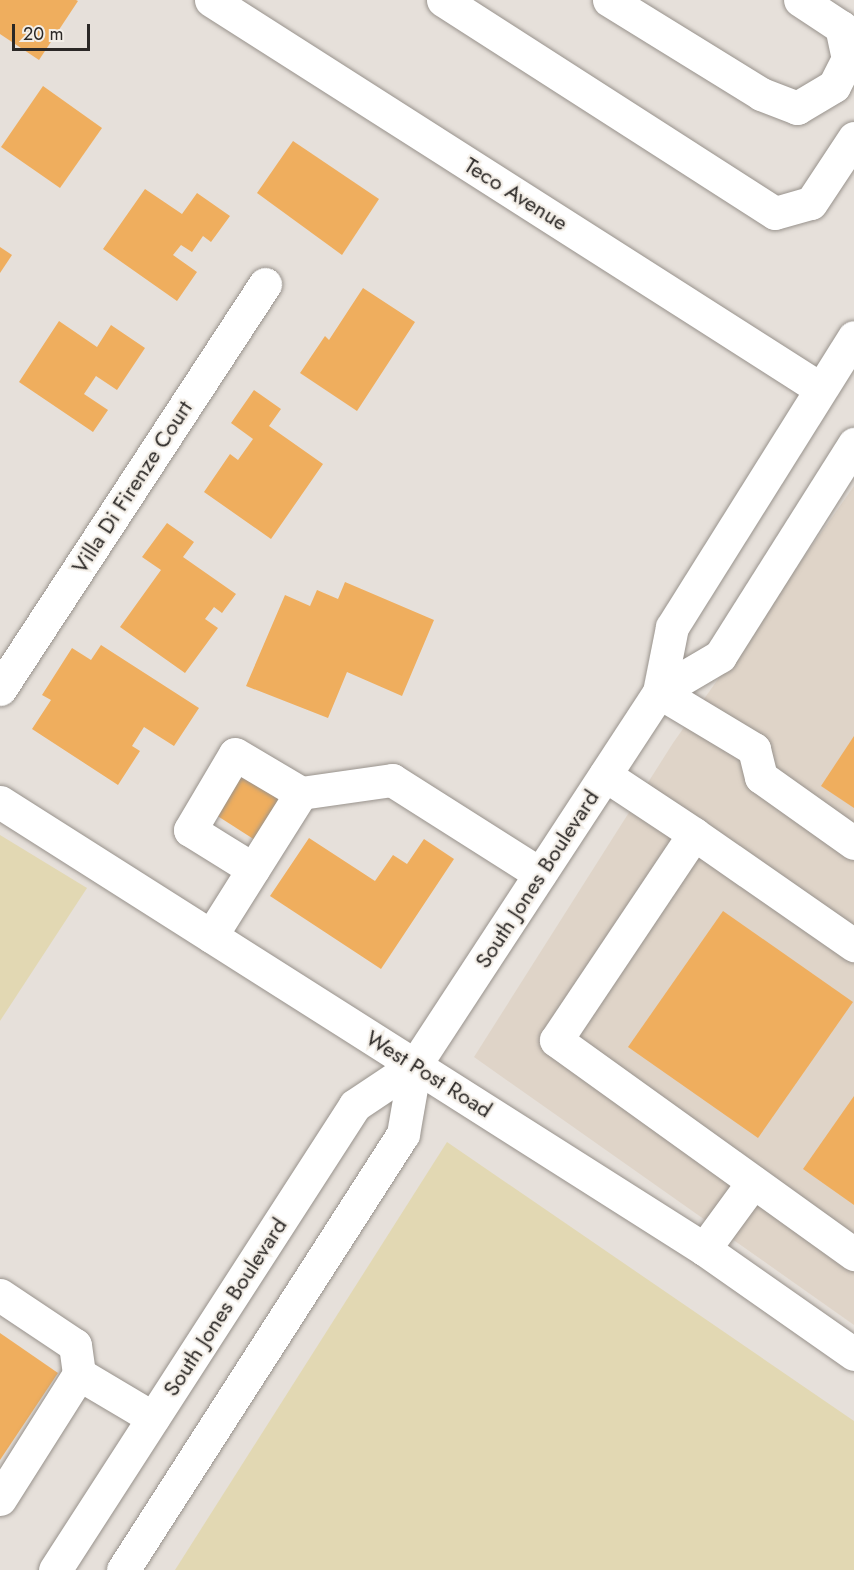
<!DOCTYPE html>
<html>
<head>
<meta charset="utf-8">
<style>
  body { margin:0 }
  #map { position:relative; width:854px; height:1570px; overflow:hidden; background:#e6e0da; font-family:Jost,sans-serif }
  div>[style] { position:absolute }
  .built>* { inset:0; background:#dfd4c8 }
  .sand>* { inset:0; background:#e2d8b3 }
  .building>* { inset:0; background:#efae5e }
  .roads { filter:drop-shadow(0 0 2px #98928c) drop-shadow(0 0 2px #98928c) }
  .minor>* { height:33px; margin:-16.5px; padding:0 16.5px; transform-origin:16.5px; border-radius:16.5px; background:#fff }
  .major>* { height:33px; margin:-16.5px; padding:0 16.5px; transform-origin:16.5px; border-radius:16.5px; background:#fff }
  span { translate:-50% -50%; white-space:nowrap; text-align:center; line-height:1.15; -webkit-text-stroke:4.5px #f3eee7; paint-order:stroke }
  .street-label { font-size:22px; color:#2b2826 }
  .scale { position:absolute; left:12px; top:24px; width:78px; height:27px; box-sizing:border-box; border:3px solid #2b2826; border-top:0; padding-left:8px; font-size:18px; line-height:21px; white-space:nowrap; color:#2b2826; -webkit-text-stroke:4px #f3eee7; paint-order:stroke }
</style>
</head>
<body>
<div id="map">
  <div class="built">
    <i style="clip-path:polygon(854px 486px,854px 1325px,474px 1057px,673px 743px)"></i>
  </div>
  <div class="sand">
    <i style="clip-path:polygon(0 835px,87px 888px,0 1021px)"></i>
    <i style="clip-path:polygon(447px 1142px,854px 1421px,854px 1570px,175px 1570px)"></i>
  </div>
  <div class="building">
    <i style="clip-path:polygon(0 0,76px 0,78px 1px,39px 60px,0 34px)"></i>
    <i style="clip-path:polygon(43px 86px,102px 128px,60px 188px,1px 147px)"></i>
    <i style="clip-path:polygon(293px 141px,379px 199px,342px 255px,257px 193px)"></i>
    <i style="clip-path:polygon(145px 189px,182px 214px,197px 193px,230px 216px,211px 242px,203px 236px,192px 252px,181px 245px,173px 255px,197px 272px,177px 301px,103px 249px)"></i>
    <i style="clip-path:polygon(0 247px,12px 255px,0 273px)"></i>
    <i style="clip-path:polygon(363px 288px,415px 322px,357px 411px,300px 373px,325px 336px,329px 340px)"></i>
    <i style="clip-path:polygon(59px 321px,97px 347px,111px 325px,145px 348px,117px 390px,96px 376px,84px 394px,108px 410px,93px 432px,19px 382px)"></i>
    <i style="clip-path:polygon(254px 390px,281px 409px,269px 426px,323px 464px,271px 539px,204px 492px,230px 454px,238px 460px,253px 439px,231px 423px)"></i>
    <i style="clip-path:polygon(167px 523px,194px 542px,183px 557px,236px 594px,222px 613px,214px 607px,205px 619px,218px 628px,185px 673px,120px 627px,161px 570px,142px 557px)"></i>
    <i style="clip-path:polygon(345px 582px,434px 620px,402px 696px,347px 672px,328px 718px,246px 686px,285px 595px,310px 606px,317px 590px,338px 599px)"></i>
    <i style="clip-path:polygon(101px 645px,199px 708px,174px 746px,144px 727px,132px 746px,140px 751px,118px 785px,32px 729px,51px 700px,42px 695px,72px 648px,91px 660px)"></i>
    <i style="clip-path:polygon(854px 736px,854px 808px,821px 786px)"></i>
    <i style="clip-path:polygon(245px 770px,284px 795px,255px 840px,216px 815px)"></i>
    <i style="clip-path:polygon(309px 838px,375px 881px,393px 855px,407px 864px,424px 839px,454px 859px,381px 969px,270px 896px)"></i>
    <i style="clip-path:polygon(723px 911px,853px 1002px,758px 1138px,628px 1047px)"></i>
    <i style="clip-path:polygon(854px 1096px,854px 1205px,803px 1169px)"></i>
    <i style="clip-path:polygon(0 1333px,58px 1373px,0 1460px)"></i>
  </div>
  <div class="roads">
    <div class="minor">
      <i style="left:211px;top:0;width:723px;rotate:32.53deg"></i>
      <i style="left:443px;top:0;width:394px;rotate:32.7deg"></i>
      <i style="left:775px;top:213px;width:37px;rotate:-16deg"></i>
      <i style="left:811px;top:203px;width:78px;rotate:-56.5deg"></i>
      <i style="left:609px;top:0;width:179px;rotate:31.7deg"></i>
      <i style="left:761px;top:94px;width:39px;rotate:21deg"></i>
      <i style="left:797px;top:108px;width:43px;rotate:-30.7deg"></i>
      <i style="left:834px;top:86px;width:30px;rotate:-63deg"></i>
      <i style="left:848px;top:59px;width:33px;rotate:-102deg"></i>
      <i style="left:841px;top:27px;width:49px;rotate:-146.6deg"></i>
      <i style="left:0;top:689px;width:484px;rotate:-56.8deg"></i>
      <i style="left:659px;top:692px;width:111px;rotate:31deg"></i>
      <i style="left:754px;top:749px;width:29px;rotate:76deg"></i>
      <i style="left:761px;top:777px;width:114px;rotate:35.4deg"></i>
      <i style="left:605px;top:775px;width:107px;rotate:33.5deg"></i>
      <i style="left:694px;top:834px;width:248px;rotate:123.8deg"></i>
      <i style="left:556px;top:1040px;width:367px;rotate:35.7deg"></i>
      <i style="left:0;top:802px;width:834px;rotate:32.41deg"></i>
      <i style="left:704px;top:1249px;width:183px;rotate:35deg"></i>
      <i style="left:694px;top:834px;width:195px;rotate:34.8deg"></i>
      <i style="left:253px;top:869px;width:74px;rotate:-148.2deg"></i>
      <i style="left:190px;top:830px;width:88px;rotate:-59.4deg"></i>
      <i style="left:235px;top:754px;width:77px;rotate:30.6deg"></i>
      <i style="left:211px;top:936px;width:169px;rotate:-57.8deg"></i>
      <i style="left:301px;top:793px;width:92px;rotate:-8.1deg"></i>
      <i style="left:392px;top:780px;width:175px;rotate:32.4deg"></i>
      <i style="left:704px;top:1249px;width:83px;rotate:-53.8deg"></i>
      <i style="left:0;top:1295px;width:90px;rotate:33.7deg"></i>
      <i style="left:75px;top:1345px;width:29px;rotate:82deg"></i>
      <i style="left:0;top:1499px;width:148px;rotate:-57.7deg"></i>
      <i style="left:79px;top:1374px;width:86px;rotate:30.7deg"></i>
    </div>
    <div class="major">
      <i style="left:659px;top:692px;width:71px;rotate:-30.5deg"></i>
      <i style="left:720px;top:656px;width:251px;rotate:-57.7deg"></i>
      <i style="left:55px;top:1570px;width:553px;rotate:-57.17deg"></i>
      <i style="left:355px;top:1105px;width:72px;rotate:-33.7deg"></i>
      <i style="left:415px;top:1065px;width:446px;rotate:-56.8deg"></i>
      <i style="left:659px;top:692px;width:66px;rotate:-78.7deg"></i>
      <i style="left:672px;top:627px;width:342px;rotate:-57.9deg"></i>
      <i style="left:123px;top:1570px;width:518px;rotate:-57.29deg"></i>
      <i style="left:403px;top:1134px;width:70px;rotate:-80.1deg"></i>
    </div>
  </div>
  <div class="street-label">
    <span style="left:516px;top:194px;rotate:32deg">Teco Avenue</span>
    <span style="left:132px;top:487px;rotate:-57deg">Villa Di Firenze Court</span>
    <span style="left:537px;top:879px;rotate:-57deg">South Jones Boulevard</span>
    <span style="left:429px;top:1074px;rotate:32deg">West Post Road</span>
    <span style="left:225px;top:1307px;rotate:-57deg">South Jones Boulevard</span>
  </div>
  <div class="scale">20 m</div>
</div>
</body>
</html>
